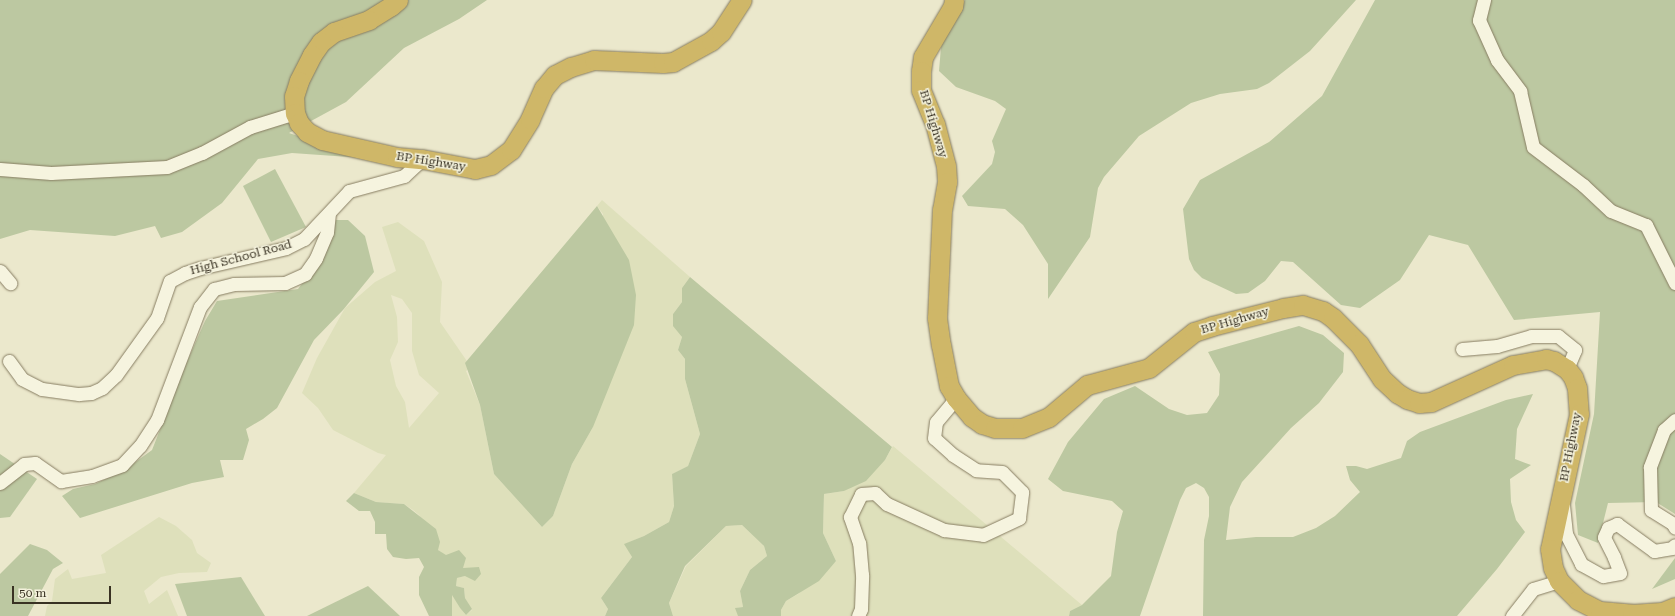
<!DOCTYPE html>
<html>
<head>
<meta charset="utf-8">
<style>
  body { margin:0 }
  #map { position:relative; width:1675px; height:616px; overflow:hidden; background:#ebe8cc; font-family:"Roboto Serif",serif }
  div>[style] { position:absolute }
  .farmland>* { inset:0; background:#dee0bb }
  .green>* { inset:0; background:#bcc8a1 }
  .roads { filter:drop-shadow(0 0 1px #877d62) drop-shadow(0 0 1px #877d62) }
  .minor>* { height:13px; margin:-6.5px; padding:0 6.5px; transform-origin:6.5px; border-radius:6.5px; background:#f6f4df }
  .highway>* { height:19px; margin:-9.5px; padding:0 9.5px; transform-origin:9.5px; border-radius:9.5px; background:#cfb768 }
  span { translate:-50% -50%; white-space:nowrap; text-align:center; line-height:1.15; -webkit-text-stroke:3px #f3f1db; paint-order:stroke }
  .street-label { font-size:12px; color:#393223 }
  .scale { position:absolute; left:12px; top:586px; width:99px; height:18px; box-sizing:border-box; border:2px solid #393223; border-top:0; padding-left:5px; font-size:12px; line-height:14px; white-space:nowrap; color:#393223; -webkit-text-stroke:3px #f3f1db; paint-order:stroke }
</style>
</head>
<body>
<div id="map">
  <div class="farmland">
    <i style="clip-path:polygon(evenodd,602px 200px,690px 277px,682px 288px,682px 302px,673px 314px,682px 337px,678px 350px,685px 359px,685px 379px,700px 434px,688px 466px,672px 474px,674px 506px,669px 522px,644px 536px,625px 544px,632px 557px,601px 598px,608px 609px,605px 616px,452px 616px,452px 594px,460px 608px,466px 615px,472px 610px,465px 598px,464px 588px,456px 586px,457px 578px,465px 576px,463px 568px,438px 550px,419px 515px,413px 510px,404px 504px,376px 502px,354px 493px,386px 455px,378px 453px,333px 430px,318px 408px,302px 393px,317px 358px,345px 308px,375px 282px,396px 271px,382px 227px,398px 222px,424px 241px,442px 282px,440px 322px,471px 367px,466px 371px,480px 405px,494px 474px,542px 527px,553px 516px,572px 464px,593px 427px,603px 214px,597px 206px,602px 200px,391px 295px,402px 299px,412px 313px,412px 351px,419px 375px,439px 393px,409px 428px,405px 402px,396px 386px,390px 360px,398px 342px,397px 317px,391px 295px)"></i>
    <i style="clip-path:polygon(893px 446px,1082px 605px,1070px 611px,1069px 616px,781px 616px,781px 610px,786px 601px,798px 594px,836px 561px,823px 533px,824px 494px,844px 491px,885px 460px)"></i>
    <i style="clip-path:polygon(159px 517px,176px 526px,192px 540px,197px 553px,211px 563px,207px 572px,179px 573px,161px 577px,144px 591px,149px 604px,167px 590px,178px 616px,45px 616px,47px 606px,52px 601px,55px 579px,68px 569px,72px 579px,106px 573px,101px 555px)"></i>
    <i style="clip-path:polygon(742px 525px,764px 546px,767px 556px,750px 570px,740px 591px,743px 607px,736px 608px,739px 616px,673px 616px,669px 603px,686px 566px,726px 526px)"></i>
  </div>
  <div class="green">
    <i style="clip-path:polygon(0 0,487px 0,459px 19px,404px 48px,346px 102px,289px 133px,363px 158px,292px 153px,258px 159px,222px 203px,182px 232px,161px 238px,155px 226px,115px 236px,30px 230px,0 239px)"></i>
    <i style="clip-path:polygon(965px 0,1356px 0,1310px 51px,1269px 83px,1257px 89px,1220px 94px,1191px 103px,1139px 136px,1104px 177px,1098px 188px,1090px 237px,1048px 299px,1048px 264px,1023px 225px,1005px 209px,968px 206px,962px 196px,992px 164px,995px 152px,992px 141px,1006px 109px,995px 101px,956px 87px,939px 71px,941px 47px,951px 22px)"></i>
    <i style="clip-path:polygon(1375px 0,1675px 0,1675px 514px,1656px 502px,1608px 503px,1598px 543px,1578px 535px,1575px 503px,1594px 414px,1600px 312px,1514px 320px,1468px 245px,1429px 235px,1400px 280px,1360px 308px,1341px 305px,1293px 262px,1281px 261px,1265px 281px,1248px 293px,1236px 294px,1202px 278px,1194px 270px,1189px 259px,1183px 209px,1200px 180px,1269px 142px,1322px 96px)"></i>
    <i style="clip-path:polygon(275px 169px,306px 227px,271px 242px,243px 186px)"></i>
    <i style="clip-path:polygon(597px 206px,629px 260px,636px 295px,634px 325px,593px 427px,572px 464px,553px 516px,542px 527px,494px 474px,480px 405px,465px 363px)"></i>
    <i style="clip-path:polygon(335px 220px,348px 220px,365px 236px,374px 272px,343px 310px,314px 340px,277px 408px,263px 419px,246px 429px,249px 440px,243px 460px,220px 460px,224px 477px,192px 483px,80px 518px,62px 496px,73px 489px,95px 484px,126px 469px,152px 450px,186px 364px,205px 321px,217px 301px,298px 289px,313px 269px)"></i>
    <i style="clip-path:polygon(690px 277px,892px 447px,885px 460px,866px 481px,844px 491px,824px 494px,823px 533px,836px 561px,819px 581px,786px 601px,781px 610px,781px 616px,738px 616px,735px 608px,743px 607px,740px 591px,750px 570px,767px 556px,764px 546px,742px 525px,726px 526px,685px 566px,669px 603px,673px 616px,605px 616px,608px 609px,601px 598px,632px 557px,624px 544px,644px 536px,669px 522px,674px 506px,672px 474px,688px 466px,700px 434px,685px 379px,685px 359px,678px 350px,682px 337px,673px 326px,673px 314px,682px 302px,682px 288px)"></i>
    <i style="clip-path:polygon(1299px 326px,1323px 335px,1344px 353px,1343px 372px,1319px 403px,1291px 428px,1242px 482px,1230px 507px,1226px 540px,1256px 537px,1293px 537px,1316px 528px,1335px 516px,1360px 492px,1350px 480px,1346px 466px,1356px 466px,1367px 469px,1401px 458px,1407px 441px,1420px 432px,1506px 400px,1533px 394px,1517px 429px,1515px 459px,1531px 465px,1510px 479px,1511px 502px,1516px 520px,1525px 532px,1497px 569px,1457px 616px,1203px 616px,1204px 540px,1209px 516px,1209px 497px,1204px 488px,1196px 483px,1186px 488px,1180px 500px,1140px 616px,1069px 616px,1070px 611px,1082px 605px,1111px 576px,1117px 532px,1123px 511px,1112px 501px,1063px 491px,1048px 479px,1068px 442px,1104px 399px,1135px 386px,1169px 409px,1187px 415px,1207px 413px,1219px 395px,1220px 374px,1208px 352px)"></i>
    <i style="clip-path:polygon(0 454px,37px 479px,10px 517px,0 518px)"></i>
    <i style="clip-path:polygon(354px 493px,376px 502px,404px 504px,436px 529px,440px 542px,438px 550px,446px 555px,459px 550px,466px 558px,463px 568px,479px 567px,481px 574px,475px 581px,465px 576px,457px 578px,456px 586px,464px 588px,465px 598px,472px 609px,466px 615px,460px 608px,452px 595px,452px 616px,429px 616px,419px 595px,419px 577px,424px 567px,419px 558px,406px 559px,393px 557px,387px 549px,386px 534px,375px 534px,375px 522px,370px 511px,359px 511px,346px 501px)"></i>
    <i style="clip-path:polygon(30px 544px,47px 550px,63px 563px,53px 569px,28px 616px,0 616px,0 574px)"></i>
    <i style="clip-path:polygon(1675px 558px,1675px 579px,1652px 589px)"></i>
    <i style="clip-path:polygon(241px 577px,265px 616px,187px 616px,175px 584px)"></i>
    <i style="clip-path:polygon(368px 586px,400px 616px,307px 616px)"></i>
  </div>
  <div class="roads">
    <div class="minor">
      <i style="left:1484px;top:0;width:21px;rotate:104deg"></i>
      <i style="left:1479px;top:20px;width:44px;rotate:65.8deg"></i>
      <i style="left:1497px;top:60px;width:39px;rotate:53deg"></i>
      <i style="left:1520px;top:91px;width:57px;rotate:76.9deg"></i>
      <i style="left:1533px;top:147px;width:63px;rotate:37.2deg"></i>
      <i style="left:1583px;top:185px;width:38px;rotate:43deg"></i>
      <i style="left:1611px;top:211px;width:38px;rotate:22deg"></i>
      <i style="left:1646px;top:225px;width:65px;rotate:63.4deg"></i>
      <i style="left:0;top:169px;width:51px;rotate:4.5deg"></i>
      <i style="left:51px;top:173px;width:116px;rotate:-3deg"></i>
      <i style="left:167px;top:167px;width:38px;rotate:-22deg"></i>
      <i style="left:202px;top:153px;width:55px;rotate:-28.4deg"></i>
      <i style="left:250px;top:127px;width:47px;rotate:-17.3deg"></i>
      <i style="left:0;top:271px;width:16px;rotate:50deg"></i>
      <i style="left:1462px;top:349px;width:35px;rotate:-5deg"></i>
      <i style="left:1497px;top:346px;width:35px;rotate:-16deg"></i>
      <i style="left:1531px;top:336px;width:27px"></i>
      <i style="left:1558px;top:336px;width:22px;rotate:39deg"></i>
      <i style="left:1575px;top:350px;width:21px;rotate:113deg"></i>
      <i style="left:9px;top:361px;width:22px;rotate:54deg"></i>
      <i style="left:22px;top:379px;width:22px;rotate:27deg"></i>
      <i style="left:42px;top:389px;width:37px;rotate:8deg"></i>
      <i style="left:79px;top:394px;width:12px;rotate:-5deg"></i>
      <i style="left:91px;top:393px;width:12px;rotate:-24deg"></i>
      <i style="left:102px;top:388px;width:19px;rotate:-43deg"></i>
      <i style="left:116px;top:375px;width:70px;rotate:-54.3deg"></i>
      <i style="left:157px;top:318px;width:39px;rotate:-71deg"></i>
      <i style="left:170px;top:281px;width:17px;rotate:-28deg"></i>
      <i style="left:185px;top:273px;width:16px;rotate:-18deg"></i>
      <i style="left:200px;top:268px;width:88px;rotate:-13.1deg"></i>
      <i style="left:286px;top:248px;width:20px;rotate:-27deg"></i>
      <i style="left:304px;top:239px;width:66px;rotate:-46.8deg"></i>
      <i style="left:349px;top:191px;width:57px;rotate:-15.3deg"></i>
      <i style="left:404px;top:176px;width:25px;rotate:-43deg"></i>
      <i style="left:1675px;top:420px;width:15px;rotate:138deg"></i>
      <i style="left:1664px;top:430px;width:40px;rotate:111deg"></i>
      <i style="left:1650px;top:467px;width:43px;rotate:88.7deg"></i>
      <i style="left:1651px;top:510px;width:26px;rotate:32deg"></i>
      <i style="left:1673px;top:524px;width:4px;rotate:63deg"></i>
      <i style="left:0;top:483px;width:31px;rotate:-38deg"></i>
      <i style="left:24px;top:464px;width:11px;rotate:-5deg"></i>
      <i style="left:35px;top:463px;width:32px;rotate:35deg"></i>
      <i style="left:61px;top:481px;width:31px;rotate:-9deg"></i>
      <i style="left:92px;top:476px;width:32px;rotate:-20deg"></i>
      <i style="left:122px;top:465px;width:26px;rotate:-47deg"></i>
      <i style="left:140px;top:446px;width:31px;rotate:-57deg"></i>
      <i style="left:157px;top:420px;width:121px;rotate:-69.2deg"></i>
      <i style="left:200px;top:307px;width:23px;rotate:-52deg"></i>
      <i style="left:214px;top:289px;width:21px;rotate:-14deg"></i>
      <i style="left:234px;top:284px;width:51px;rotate:-1.1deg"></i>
      <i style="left:285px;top:283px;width:22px;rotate:-24deg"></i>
      <i style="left:305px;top:274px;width:19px;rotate:-55deg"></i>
      <i style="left:316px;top:258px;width:28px;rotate:-67deg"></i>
      <i style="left:327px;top:232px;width:19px;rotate:-84deg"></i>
      <i style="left:1563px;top:505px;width:29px;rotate:84deg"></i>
      <i style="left:1566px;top:534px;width:34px;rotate:63deg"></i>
      <i style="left:1581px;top:564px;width:25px;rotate:29deg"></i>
      <i style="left:1603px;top:576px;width:17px;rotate:-10deg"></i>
      <i style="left:1620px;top:573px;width:17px;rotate:-111deg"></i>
      <i style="left:1614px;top:557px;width:22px;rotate:-117deg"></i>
      <i style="left:1604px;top:537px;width:10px;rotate:-66deg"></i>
      <i style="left:1608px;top:528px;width:10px;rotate:-24deg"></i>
      <i style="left:1617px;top:524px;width:46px;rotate:36.1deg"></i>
      <i style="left:1654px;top:551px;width:18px;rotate:-9deg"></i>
      <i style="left:1672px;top:548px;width:4px;rotate:-45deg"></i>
      <i style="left:858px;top:616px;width:8px;rotate:-67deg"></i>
      <i style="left:861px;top:609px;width:34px;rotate:-88deg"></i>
      <i style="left:862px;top:575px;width:32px;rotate:-95deg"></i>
      <i style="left:859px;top:543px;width:28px;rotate:-109deg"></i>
      <i style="left:850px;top:517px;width:25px;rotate:-64deg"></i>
      <i style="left:861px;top:494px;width:14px;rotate:-4deg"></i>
      <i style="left:875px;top:493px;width:16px;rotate:43deg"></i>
      <i style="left:887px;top:504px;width:63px;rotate:24.5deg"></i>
      <i style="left:944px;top:530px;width:39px;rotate:7deg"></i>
      <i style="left:983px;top:535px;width:40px;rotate:-25deg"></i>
      <i style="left:1019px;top:518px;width:26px;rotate:-83deg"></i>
      <i style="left:1022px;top:492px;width:28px;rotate:-135deg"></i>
      <i style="left:1002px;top:472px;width:26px;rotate:-176deg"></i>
      <i style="left:976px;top:470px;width:27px;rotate:-147deg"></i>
      <i style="left:953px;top:455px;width:25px;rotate:-138deg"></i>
      <i style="left:934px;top:438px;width:16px;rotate:-83deg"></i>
      <i style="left:936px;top:422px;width:31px;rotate:-50deg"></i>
      <i style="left:1512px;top:616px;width:34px;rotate:-52deg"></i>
      <i style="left:1533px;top:589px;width:27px;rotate:-17deg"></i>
    </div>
    <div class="highway">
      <i style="left:398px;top:0;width:9px;rotate:139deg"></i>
      <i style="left:391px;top:6px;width:26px;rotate:148deg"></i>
      <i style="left:369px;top:20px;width:37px;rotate:161deg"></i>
      <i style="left:334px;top:32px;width:16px;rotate:142deg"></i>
      <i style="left:321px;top:42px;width:16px;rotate:125deg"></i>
      <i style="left:312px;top:55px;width:29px;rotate:117deg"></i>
      <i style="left:299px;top:81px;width:16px;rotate:108deg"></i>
      <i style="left:294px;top:96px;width:17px;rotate:87deg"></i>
      <i style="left:295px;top:113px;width:11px;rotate:68deg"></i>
      <i style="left:299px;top:123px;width:12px;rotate:48deg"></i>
      <i style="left:307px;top:132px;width:17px;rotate:28deg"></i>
      <i style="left:322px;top:140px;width:77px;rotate:12.8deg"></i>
      <i style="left:397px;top:157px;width:25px;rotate:5deg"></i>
      <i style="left:422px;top:159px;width:54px;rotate:10.7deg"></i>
      <i style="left:475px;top:169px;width:16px;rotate:-14deg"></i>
      <i style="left:491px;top:165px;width:25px;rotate:-37deg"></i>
      <i style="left:511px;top:150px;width:36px;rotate:-58deg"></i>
      <i style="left:530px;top:119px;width:34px;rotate:-66deg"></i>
      <i style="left:544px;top:88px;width:17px;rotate:-50deg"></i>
      <i style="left:555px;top:75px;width:18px;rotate:-27deg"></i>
      <i style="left:571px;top:67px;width:24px;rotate:-17deg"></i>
      <i style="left:594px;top:60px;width:69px;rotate:2.5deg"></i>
      <i style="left:663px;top:63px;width:10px;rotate:-6deg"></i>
      <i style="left:673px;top:62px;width:43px;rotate:-28.9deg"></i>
      <i style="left:711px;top:41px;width:13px;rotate:-42deg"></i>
      <i style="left:721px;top:32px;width:38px;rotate:-57deg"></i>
      <i style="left:954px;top:0;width:6px;rotate:99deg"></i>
      <i style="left:953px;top:6px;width:59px;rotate:120.5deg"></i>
      <i style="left:923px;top:57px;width:14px;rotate:98deg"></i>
      <i style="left:921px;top:71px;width:19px;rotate:90deg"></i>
      <i style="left:921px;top:90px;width:37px;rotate:68deg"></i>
      <i style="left:935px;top:124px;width:43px;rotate:75.3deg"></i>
      <i style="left:946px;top:166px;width:16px;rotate:86deg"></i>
      <i style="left:947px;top:182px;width:27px;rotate:100deg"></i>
      <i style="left:942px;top:209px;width:109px;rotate:92.6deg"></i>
      <i style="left:937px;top:318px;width:27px;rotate:82deg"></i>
      <i style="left:941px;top:345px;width:42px;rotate:79deg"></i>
      <i style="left:949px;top:386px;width:14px;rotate:60deg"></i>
      <i style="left:956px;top:398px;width:25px;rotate:50deg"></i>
      <i style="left:972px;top:417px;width:12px;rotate:35deg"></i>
      <i style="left:982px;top:424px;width:14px;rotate:17deg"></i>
      <i style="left:995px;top:428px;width:27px"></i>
      <i style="left:1022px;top:428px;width:29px;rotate:-22deg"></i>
      <i style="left:1049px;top:417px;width:50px;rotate:-40.1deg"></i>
      <i style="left:1087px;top:385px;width:64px;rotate:-15.3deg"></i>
      <i style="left:1149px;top:368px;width:58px;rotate:-38.7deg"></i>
      <i style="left:1194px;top:332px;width:19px;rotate:-18deg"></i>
      <i style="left:1212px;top:326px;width:73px;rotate:-14.2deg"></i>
      <i style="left:1283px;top:308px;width:20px;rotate:-9deg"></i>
      <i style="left:1303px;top:305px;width:21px;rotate:17deg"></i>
      <i style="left:1323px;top:311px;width:12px;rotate:35deg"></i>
      <i style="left:1333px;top:318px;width:37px;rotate:45deg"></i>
      <i style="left:1359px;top:344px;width:42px;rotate:56.7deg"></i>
      <i style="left:1382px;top:379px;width:21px;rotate:43deg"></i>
      <i style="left:1397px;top:393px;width:12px;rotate:31deg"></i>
      <i style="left:1407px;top:399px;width:13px;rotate:18deg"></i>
      <i style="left:1419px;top:403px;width:12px;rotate:-5deg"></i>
      <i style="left:1431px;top:402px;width:90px;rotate:-24.3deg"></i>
      <i style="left:1513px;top:365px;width:34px;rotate:-10deg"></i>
      <i style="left:1546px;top:359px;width:8px;rotate:14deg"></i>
      <i style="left:1554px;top:361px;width:15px;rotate:32deg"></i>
      <i style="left:1567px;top:369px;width:10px;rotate:53deg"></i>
      <i style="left:1573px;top:377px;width:12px;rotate:70deg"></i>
      <i style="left:1577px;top:388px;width:26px;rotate:86deg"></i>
      <i style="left:1579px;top:414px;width:138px;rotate:102.1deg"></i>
      <i style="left:1550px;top:549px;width:19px;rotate:81deg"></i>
      <i style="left:1553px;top:568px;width:14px;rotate:65deg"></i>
      <i style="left:1559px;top:581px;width:27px;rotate:45deg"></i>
      <i style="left:1578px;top:600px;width:25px;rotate:27deg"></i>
      <i style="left:1600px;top:611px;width:32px;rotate:5deg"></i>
      <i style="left:1632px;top:614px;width:30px;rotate:-4deg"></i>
      <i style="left:1662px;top:612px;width:14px;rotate:-21deg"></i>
    </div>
  </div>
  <div class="street-label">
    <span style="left:933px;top:124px;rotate:73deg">BP Highway</span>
    <span style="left:431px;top:162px;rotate:9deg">BP Highway</span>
    <span style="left:241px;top:258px;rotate:-15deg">High School Road</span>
    <span style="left:1235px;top:321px;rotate:-16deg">BP Highway</span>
    <span style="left:1571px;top:447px;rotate:-79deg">BP Highway</span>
  </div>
  <div class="scale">50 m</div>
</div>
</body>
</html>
